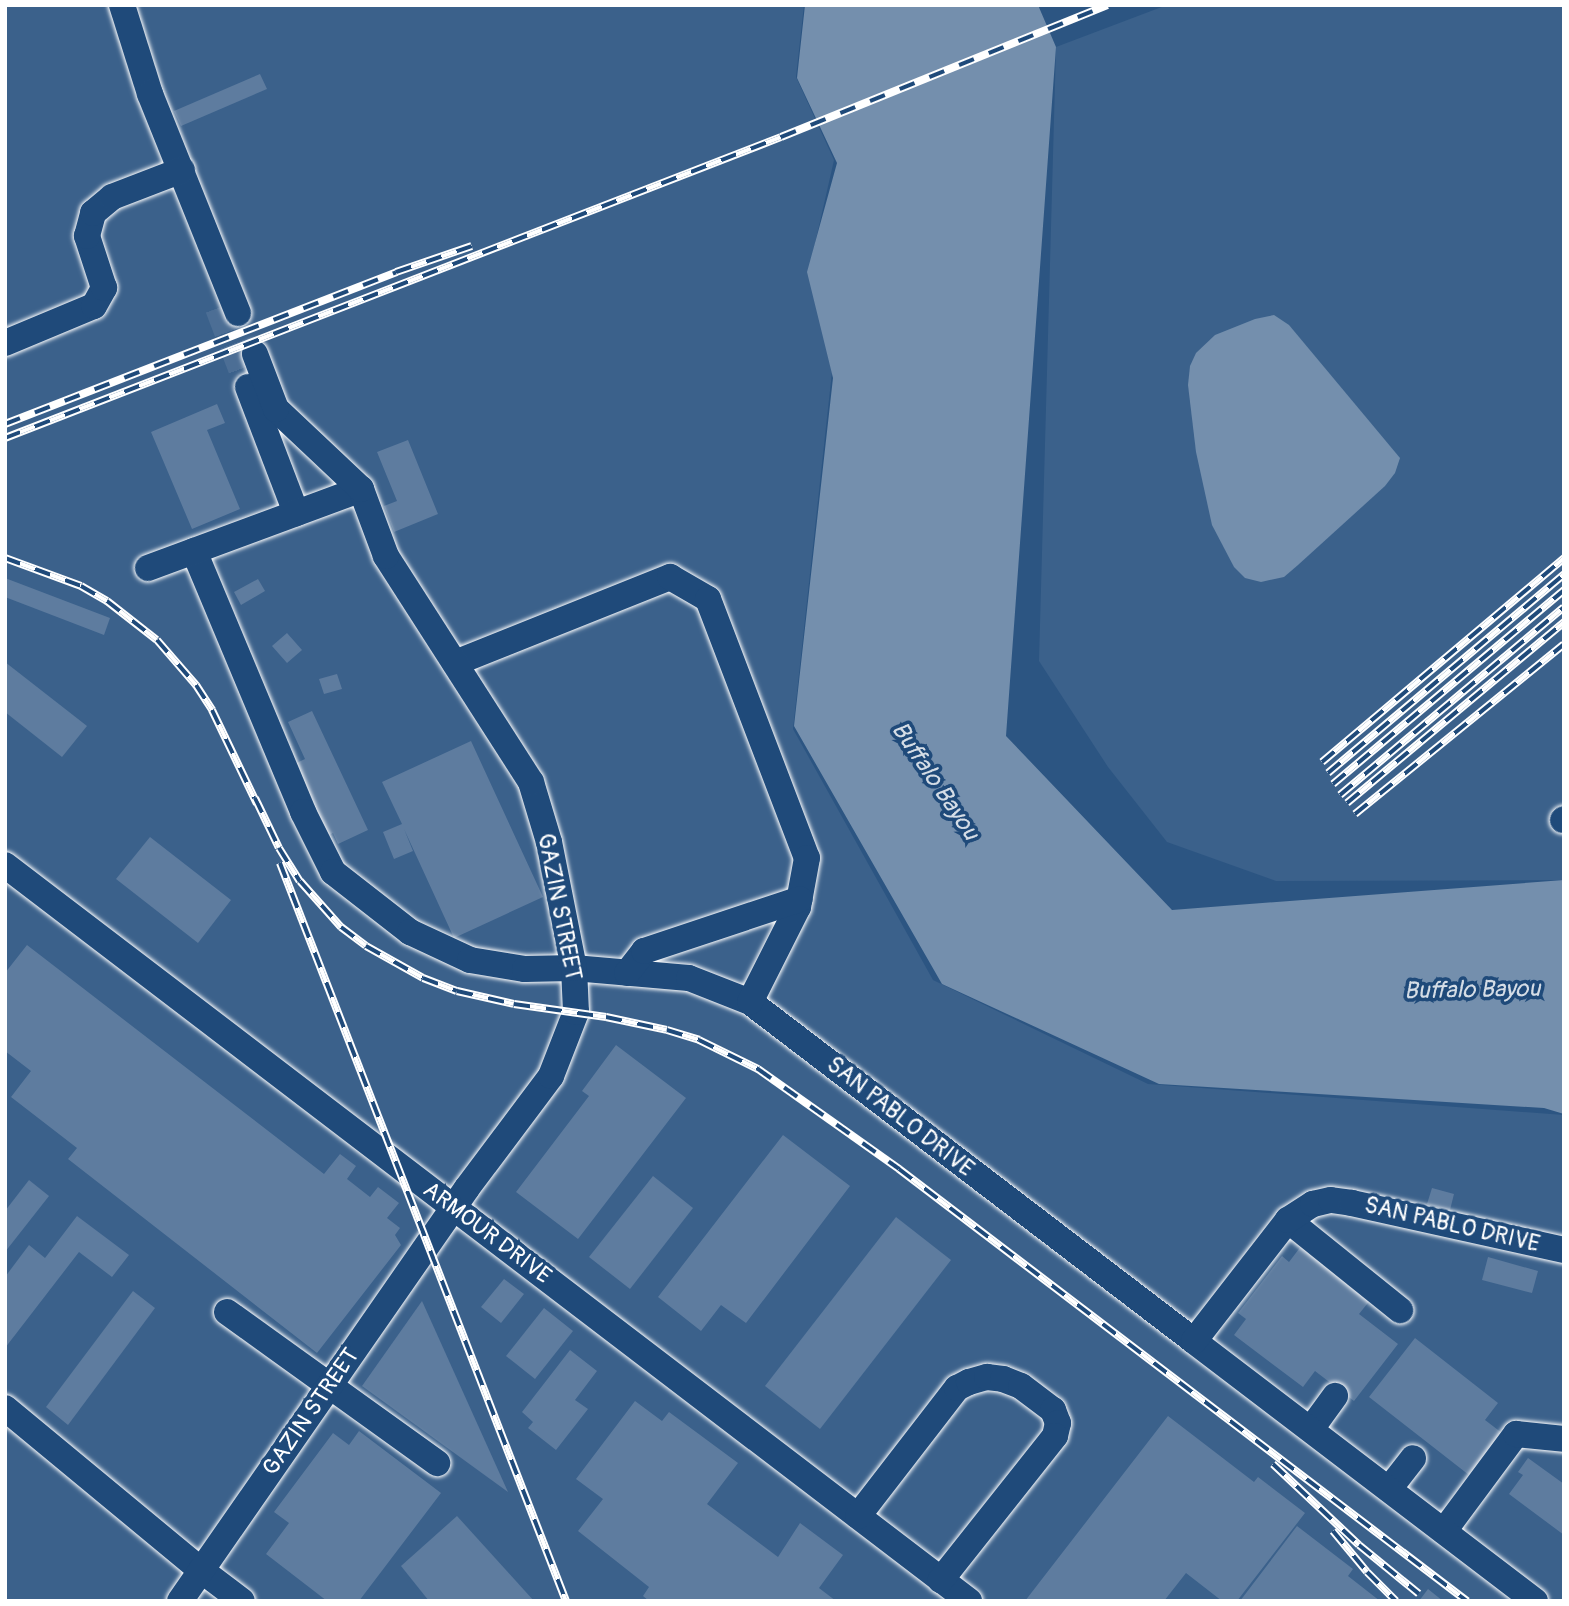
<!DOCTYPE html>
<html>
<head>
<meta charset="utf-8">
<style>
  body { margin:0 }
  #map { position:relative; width:1569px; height:1606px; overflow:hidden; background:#2c5582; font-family:Pangolin,sans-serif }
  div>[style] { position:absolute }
  .built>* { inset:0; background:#3b618b }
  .water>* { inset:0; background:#748fad }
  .building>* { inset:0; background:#5e7c9f }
  .minor-tunnel>* { height:26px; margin-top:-13px; transform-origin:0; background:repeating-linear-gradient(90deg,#4c6e95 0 26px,transparent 0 39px) }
  .roads { filter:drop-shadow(0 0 2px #fff) drop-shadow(0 0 2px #fff) }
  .minor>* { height:26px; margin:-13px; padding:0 13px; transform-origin:13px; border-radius:13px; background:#1f4a7a }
  .rail>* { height:8px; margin-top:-4px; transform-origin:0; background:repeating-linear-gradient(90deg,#1f4a7a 0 16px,#fff 0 32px); box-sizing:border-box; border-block:2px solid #fff }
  span { translate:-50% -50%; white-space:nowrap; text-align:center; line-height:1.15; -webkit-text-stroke:7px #1f4a7a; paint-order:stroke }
  .street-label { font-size:23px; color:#fff }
  .water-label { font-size:24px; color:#d5dde6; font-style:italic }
  .frame { position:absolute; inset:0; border:7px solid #fff; pointer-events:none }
</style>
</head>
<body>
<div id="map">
  <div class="built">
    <i style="clip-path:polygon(5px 5px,804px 5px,796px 77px,834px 160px,809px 270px,832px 372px,793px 729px,933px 980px,1148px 1084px,1564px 1115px,1564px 1601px,5px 1601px)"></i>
    <i style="clip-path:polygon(1167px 5px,1564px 5px,1564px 880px,1276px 881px,1167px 842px,1108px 767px,1039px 661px,1056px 47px)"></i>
  </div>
  <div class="water">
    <i style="clip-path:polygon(805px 5px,1038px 5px,1056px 47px,1006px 736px,1172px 910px,1564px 880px,1564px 1114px,1544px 1108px,1159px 1084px,942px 984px,794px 726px,833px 378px,807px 272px,837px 163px,797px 78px)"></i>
    <i style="clip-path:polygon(1274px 315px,1289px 325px,1400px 458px,1395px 473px,1385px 486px,1298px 565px,1284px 577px,1261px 582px,1245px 578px,1234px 567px,1212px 525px,1196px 452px,1188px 385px,1190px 366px,1196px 353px,1215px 335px,1255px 319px)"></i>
  </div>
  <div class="building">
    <i style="clip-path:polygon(260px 74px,267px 89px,181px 126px,174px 111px)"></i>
    <i style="clip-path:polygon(217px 404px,225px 423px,207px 430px,240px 509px,192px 529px,151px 432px)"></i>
    <i style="clip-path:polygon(408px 440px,438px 514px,394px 532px,384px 506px,397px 501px,377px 452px)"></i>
    <i style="clip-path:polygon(5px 578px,110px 618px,104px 635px,5px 597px)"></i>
    <i style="clip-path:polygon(258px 579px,265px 591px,241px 605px,234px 592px)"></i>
    <i style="clip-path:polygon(287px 633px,302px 650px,287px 663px,272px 646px)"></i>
    <i style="clip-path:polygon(5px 662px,87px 726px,62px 757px,5px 712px)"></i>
    <i style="clip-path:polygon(337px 674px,342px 689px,324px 694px,319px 679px)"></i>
    <i style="clip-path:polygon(312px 711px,368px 830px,338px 844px,333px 833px,323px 838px,290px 766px,305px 759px,288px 722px)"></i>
    <i style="clip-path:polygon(471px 741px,543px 897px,454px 938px,404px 829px,413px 851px,394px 859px,383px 832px,402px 824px,382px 782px)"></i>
    <i style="clip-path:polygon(150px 837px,231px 900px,198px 943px,116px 879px)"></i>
    <i style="clip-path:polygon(27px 945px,324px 1174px,340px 1154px,356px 1166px,347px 1179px,370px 1197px,378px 1187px,399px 1203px,387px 1218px,400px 1228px,395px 1235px,401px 1245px,317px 1353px,68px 1159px,77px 1148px,11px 1097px,31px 1071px,5px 1051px,5px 973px)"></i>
    <i style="clip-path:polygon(616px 1045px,686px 1098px,578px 1239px,516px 1192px,589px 1096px,582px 1091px)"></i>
    <i style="clip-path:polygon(783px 1135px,850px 1186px,746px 1323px,721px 1305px,701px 1331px,658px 1297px)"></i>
    <i style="clip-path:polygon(653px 1176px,693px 1208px,630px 1289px,589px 1257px)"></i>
    <i style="clip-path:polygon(29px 1180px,49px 1196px,5px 1252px,5px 1211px)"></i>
    <i style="clip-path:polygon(1432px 1188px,1454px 1194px,1450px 1210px,1427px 1204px)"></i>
    <i style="clip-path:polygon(77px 1216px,129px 1255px,112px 1277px,79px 1252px,5px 1348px,5px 1277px,29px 1245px,45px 1258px)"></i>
    <i style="clip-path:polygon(896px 1217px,951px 1260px,820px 1429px,765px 1386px)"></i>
    <i style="clip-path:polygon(1305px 1241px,1375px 1294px,1359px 1314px,1398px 1344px,1354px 1401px,1315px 1371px,1303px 1387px,1234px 1335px,1246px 1319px,1238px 1313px,1282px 1256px,1289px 1262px)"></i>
    <i style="clip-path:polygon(1488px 1257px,1538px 1271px,1532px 1293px,1482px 1280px)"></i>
    <i style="clip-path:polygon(504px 1279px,524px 1294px,501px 1323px,481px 1307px)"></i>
    <i style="clip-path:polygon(133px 1291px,155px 1308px,68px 1425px,46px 1407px)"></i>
    <i style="clip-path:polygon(422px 1301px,508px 1492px,362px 1386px)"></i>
    <i style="clip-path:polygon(544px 1308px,573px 1331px,535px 1379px,506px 1356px)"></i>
    <i style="clip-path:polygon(1415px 1338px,1498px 1403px,1485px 1420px,1502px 1433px,1469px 1475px,1369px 1397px)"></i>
    <i style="clip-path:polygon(570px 1350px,597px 1371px,575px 1400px,588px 1409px,556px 1450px,528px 1428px,533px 1422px,522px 1412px)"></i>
    <i style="clip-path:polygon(635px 1401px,662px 1421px,669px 1412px,738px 1463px,707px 1504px,778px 1557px,800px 1523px,843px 1555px,819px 1588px,836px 1601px,649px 1601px,643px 1596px,649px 1587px,578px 1531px,603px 1499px,576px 1479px)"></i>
    <i style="clip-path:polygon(1168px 1416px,1254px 1482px,1258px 1477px,1305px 1513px,1237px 1601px,1222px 1601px,1186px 1573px,1164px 1601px,1025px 1601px)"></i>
    <i style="clip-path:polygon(359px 1431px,441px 1493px,359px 1601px,327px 1601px,266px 1554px,289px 1523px,274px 1512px,333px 1433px,349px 1445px)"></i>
    <i style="clip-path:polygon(1528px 1458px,1564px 1484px,1564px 1535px,1509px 1494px,1523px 1475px,1518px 1472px)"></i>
    <i style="clip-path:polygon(457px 1516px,534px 1601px,429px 1601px,401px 1566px)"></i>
    <i style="clip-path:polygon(1297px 1526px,1353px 1569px,1348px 1576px,1380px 1601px,1240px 1601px)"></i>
    <i style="clip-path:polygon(1428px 1589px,1443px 1601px,1419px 1601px)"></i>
  </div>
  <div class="minor-tunnel">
    <i style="left:218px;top:308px;width:85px;rotate:69.2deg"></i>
  </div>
  <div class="roads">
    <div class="minor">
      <i style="left:122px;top:5px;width:93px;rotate:72.5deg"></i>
      <i style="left:150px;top:94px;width:236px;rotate:68.1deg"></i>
      <i style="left:5px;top:343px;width:96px;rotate:-22.6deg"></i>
      <i style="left:94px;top:306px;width:21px;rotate:-61deg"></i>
      <i style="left:104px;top:288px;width:55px;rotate:-108.1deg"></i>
      <i style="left:87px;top:236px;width:24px;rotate:-75deg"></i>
      <i style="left:93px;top:213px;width:25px;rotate:-40deg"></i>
      <i style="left:112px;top:197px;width:75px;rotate:-21.1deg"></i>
      <i style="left:248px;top:387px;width:135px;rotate:69.1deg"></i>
      <i style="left:194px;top:551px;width:283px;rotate:67.3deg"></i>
      <i style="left:303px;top:812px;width:67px;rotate:63.4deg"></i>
      <i style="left:333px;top:872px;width:98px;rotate:37.9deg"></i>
      <i style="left:410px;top:932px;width:66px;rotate:25deg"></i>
      <i style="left:470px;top:960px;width:56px;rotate:9.3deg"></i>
      <i style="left:525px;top:969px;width:49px;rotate:-1.2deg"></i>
      <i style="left:574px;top:968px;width:115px;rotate:5deg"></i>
      <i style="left:689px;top:978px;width:66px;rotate:21.5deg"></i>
      <i style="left:750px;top:1002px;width:559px;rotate:37.36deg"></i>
      <i style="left:148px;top:568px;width:227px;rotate:-20.3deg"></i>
      <i style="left:455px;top:663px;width:232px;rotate:-21.8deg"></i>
      <i style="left:670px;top:577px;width:44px;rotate:30.1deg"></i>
      <i style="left:708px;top:599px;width:277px;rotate:69.1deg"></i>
      <i style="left:807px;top:858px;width:50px;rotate:100.4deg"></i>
      <i style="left:798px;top:907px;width:106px;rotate:116.8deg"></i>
      <i style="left:1563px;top:820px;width:1px;rotate:-45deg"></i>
      <i style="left:5px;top:865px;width:1213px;rotate:37.36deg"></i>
      <i style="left:627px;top:973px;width:28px;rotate:-52deg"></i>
      <i style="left:644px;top:951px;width:164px;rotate:-18.4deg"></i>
      <i style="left:1288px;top:1220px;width:144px;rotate:38.8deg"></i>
      <i style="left:227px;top:1312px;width:259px;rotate:35.7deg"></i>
      <i style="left:5px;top:1408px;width:254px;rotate:39.6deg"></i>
      <i style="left:201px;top:1570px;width:51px;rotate:37.1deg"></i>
      <i style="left:1311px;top:1429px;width:41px;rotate:-54deg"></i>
      <i style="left:1389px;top:1489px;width:39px;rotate:-52deg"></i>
      <i style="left:858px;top:1516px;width:162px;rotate:-52.3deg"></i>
      <i style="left:957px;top:1388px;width:13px;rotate:-27deg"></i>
      <i style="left:969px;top:1382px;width:19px;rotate:-16deg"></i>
      <i style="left:987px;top:1377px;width:16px;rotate:7deg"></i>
      <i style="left:1003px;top:1379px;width:19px;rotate:21deg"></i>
      <i style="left:1021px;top:1386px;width:40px;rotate:37deg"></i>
      <i style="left:1053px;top:1410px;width:14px;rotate:69deg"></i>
      <i style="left:1058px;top:1423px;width:13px;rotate:103deg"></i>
      <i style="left:1055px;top:1436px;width:184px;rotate:128.4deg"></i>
      <i style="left:1444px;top:1531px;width:121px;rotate:-53.4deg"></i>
      <i style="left:1516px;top:1434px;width:48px;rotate:5.9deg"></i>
      <i style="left:180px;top:1601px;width:503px;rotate:-55.2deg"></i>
      <i style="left:467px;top:1188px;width:140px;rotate:-53.1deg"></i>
      <i style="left:551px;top:1076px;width:69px;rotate:-68.7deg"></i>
      <i style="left:576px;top:1012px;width:44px;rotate:-92.6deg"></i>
      <i style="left:574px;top:968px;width:128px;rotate:-101.2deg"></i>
      <i style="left:549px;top:842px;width:63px;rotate:-106.7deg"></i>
      <i style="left:531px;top:782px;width:269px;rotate:-122.7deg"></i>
      <i style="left:386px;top:556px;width:72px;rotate:-110.5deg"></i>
      <i style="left:361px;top:489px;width:117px;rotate:-136.7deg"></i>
      <i style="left:276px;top:409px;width:59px;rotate:-110.9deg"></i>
      <i style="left:1535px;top:1601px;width:429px;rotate:-142.7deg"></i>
      <i style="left:1194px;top:1341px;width:153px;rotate:-52.2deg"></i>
      <i style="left:1288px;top:1220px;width:30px;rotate:-33deg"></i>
      <i style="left:1313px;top:1204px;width:18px;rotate:-13deg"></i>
      <i style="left:1331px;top:1200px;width:21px;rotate:8deg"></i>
      <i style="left:1352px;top:1203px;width:217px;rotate:12.5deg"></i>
    </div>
  </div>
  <div class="rail">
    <i style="left:5px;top:424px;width:420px;rotate:-21.2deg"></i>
    <i style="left:396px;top:272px;width:80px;rotate:-18.9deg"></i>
    <i style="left:5px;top:438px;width:832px;rotate:-21.2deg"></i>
    <i style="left:781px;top:137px;width:352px;rotate:-22deg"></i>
    <i style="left:5px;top:558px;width:81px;rotate:20.2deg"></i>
    <i style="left:81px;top:586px;width:30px;rotate:30deg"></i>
    <i style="left:107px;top:601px;width:63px;rotate:38deg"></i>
    <i style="left:157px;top:640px;width:60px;rotate:49.1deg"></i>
    <i style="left:196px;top:685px;width:30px;rotate:57deg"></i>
    <i style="left:212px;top:710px;width:104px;rotate:64.4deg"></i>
    <i style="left:1322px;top:762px;width:317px;rotate:-40.1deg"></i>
    <i style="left:1328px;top:773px;width:309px;rotate:-40.1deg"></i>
    <i style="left:1333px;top:784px;width:302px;rotate:-40deg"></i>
    <i style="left:1340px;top:795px;width:292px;rotate:-40deg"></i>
    <i style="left:255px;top:798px;width:55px;rotate:64.4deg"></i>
    <i style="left:279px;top:848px;width:39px;rotate:58deg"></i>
    <i style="left:300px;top:881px;width:62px;rotate:48.3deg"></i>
    <i style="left:341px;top:927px;width:31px;rotate:37deg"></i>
    <i style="left:366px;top:946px;width:65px;rotate:29.3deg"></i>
    <i style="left:423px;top:978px;width:36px;rotate:21deg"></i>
    <i style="left:457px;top:991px;width:58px;rotate:12.8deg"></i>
    <i style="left:514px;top:1004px;width:93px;rotate:8deg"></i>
    <i style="left:606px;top:1017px;width:62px;rotate:12deg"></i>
    <i style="left:667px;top:1030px;width:34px;rotate:17deg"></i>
    <i style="left:699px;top:1040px;width:66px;rotate:26.2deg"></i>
    <i style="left:758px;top:1069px;width:173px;rotate:35.3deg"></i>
    <i style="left:899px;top:1169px;width:714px;rotate:37.26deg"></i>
    <i style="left:1347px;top:803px;width:283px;rotate:-39.8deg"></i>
    <i style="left:1355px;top:814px;width:269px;rotate:-39.1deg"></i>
    <i style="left:280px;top:863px;width:791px;rotate:68.82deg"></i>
    <i style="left:1273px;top:1464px;width:118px;rotate:43.3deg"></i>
    <i style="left:1359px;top:1545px;width:77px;rotate:39.2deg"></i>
    <i style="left:1333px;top:1531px;width:53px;rotate:50.3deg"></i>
    <i style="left:1367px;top:1572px;width:41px;rotate:45deg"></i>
  </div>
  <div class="street-label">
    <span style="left:559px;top:907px;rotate:79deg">GAZIN STREET</span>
    <span style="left:900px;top:1117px;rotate:38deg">SAN PABLO DRIVE</span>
    <span style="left:1452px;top:1225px;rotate:13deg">SAN PABLO DRIVE</span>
    <span style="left:487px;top:1233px;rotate:37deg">ARMOUR DRIVE</span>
    <span style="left:311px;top:1412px;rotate:-55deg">GAZIN STREET</span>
  </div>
  <div class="water-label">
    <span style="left:935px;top:781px;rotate:56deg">Buffalo Bayou</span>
    <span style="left:1472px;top:990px;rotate:-1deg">Buffalo Bayou</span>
  </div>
  <div class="frame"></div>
</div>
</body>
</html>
